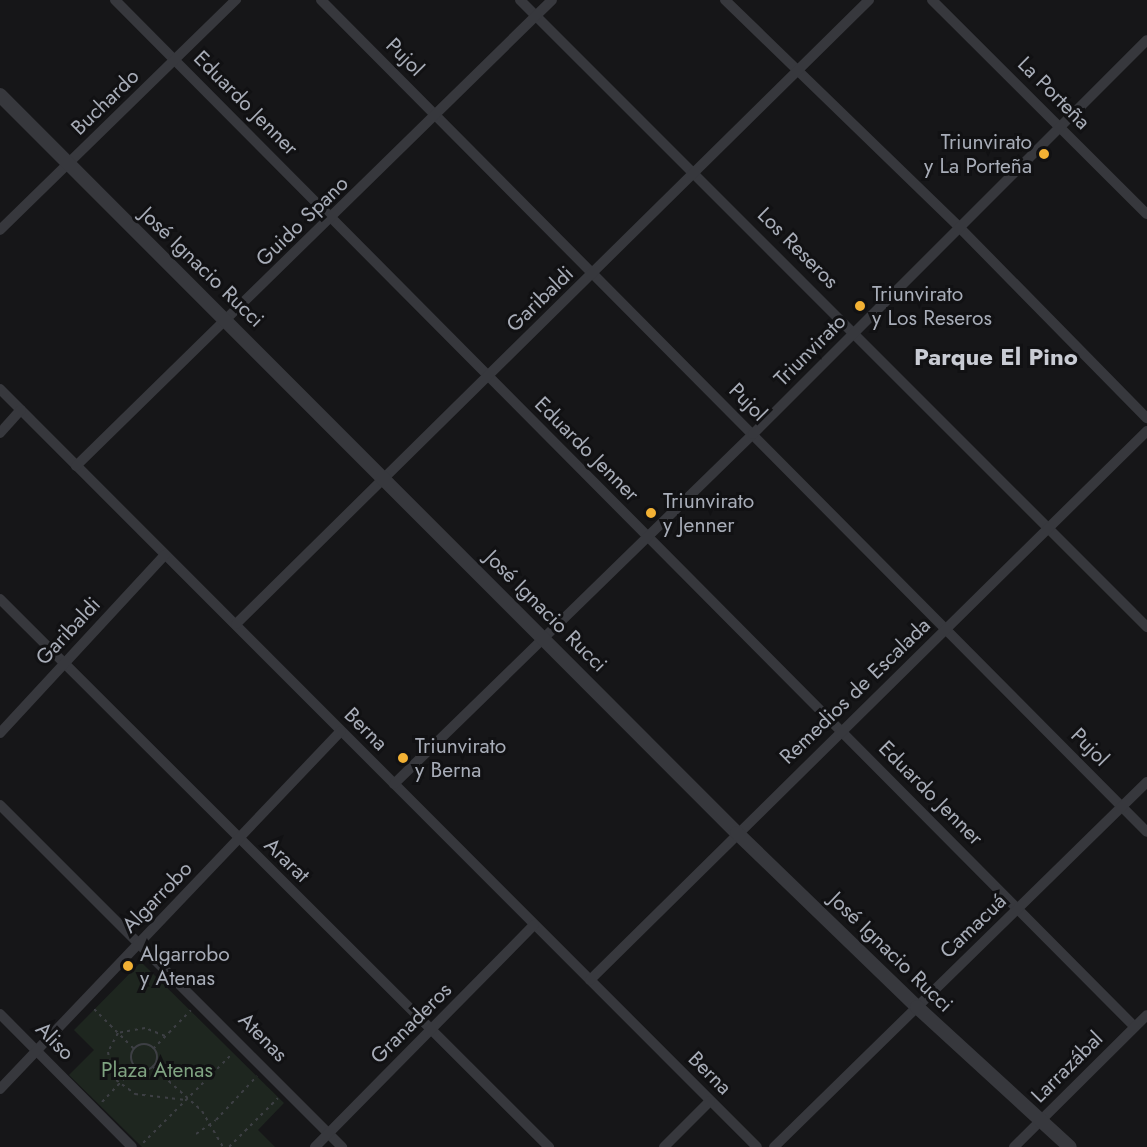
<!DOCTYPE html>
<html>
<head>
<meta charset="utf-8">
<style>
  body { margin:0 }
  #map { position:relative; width:1147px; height:1147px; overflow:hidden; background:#161618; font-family:Jost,sans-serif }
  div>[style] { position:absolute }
  .green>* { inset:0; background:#1e261f }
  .path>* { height:2px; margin-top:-1px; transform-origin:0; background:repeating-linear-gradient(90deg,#3d3f44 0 3px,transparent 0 7.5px) }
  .path>.ring { margin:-1px; padding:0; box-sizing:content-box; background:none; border:2px solid #3d3f44; border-radius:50% }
  .minor>* { height:10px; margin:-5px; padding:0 5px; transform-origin:5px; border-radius:5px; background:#37383d }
  .tertiary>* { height:14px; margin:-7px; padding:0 7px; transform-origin:7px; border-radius:7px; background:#37383d }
  .dots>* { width:16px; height:16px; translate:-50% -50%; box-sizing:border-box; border:3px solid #111113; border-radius:50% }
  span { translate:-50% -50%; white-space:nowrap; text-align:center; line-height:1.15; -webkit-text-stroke:6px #111113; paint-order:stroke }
  .street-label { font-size:21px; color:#a8adb8 }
  .poi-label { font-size:21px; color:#a8adb8 }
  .right { translate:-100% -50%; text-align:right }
  .left { translate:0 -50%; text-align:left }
  .park-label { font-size:21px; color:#7fa381 }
  .quarter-label { font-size:24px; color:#c9ccd4; font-weight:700 }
</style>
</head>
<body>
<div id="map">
  <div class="green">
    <i style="clip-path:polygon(141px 962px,284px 1103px,258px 1130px,275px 1147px,142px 1147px,69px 1075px,94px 1050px,74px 1030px)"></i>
  </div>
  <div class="path">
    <i style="left:94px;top:1009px;width:57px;rotate:45deg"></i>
    <i style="left:165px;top:1036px;width:22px;rotate:-158deg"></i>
    <i style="left:145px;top:1028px;width:27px;rotate:170deg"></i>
    <i style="left:118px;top:1033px;width:21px;rotate:118deg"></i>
    <i style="left:108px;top:1052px;width:19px;rotate:81deg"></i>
    <i style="left:111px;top:1071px;width:10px;rotate:61deg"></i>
    <i style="left:116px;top:1080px;width:24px;rotate:36deg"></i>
    <i style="left:135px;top:1094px;width:51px;rotate:6.7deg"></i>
    <i class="ring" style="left:131px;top:1044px;width:24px;height:24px"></i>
    <i style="left:153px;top:1049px;width:54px;rotate:-45.7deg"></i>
    <i style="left:152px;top:1066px;width:67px;rotate:42deg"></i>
    <i style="left:202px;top:1111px;width:42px;rotate:59.7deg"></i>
    <i style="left:102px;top:1102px;width:48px;rotate:-46.7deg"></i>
    <i style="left:196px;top:1134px;width:24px;rotate:-35deg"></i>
    <i style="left:216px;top:1120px;width:60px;rotate:-47deg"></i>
    <i style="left:143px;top:1143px;width:126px;rotate:-45deg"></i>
    <i style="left:229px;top:1147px;width:69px;rotate:-45deg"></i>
  </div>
  <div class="minor">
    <i style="left:115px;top:0;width:1447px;rotate:45.2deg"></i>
    <i style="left:321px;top:0;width:1172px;rotate:45.21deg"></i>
    <i style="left:520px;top:0;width:887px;rotate:45deg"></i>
    <i style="left:725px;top:0;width:326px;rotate:44.1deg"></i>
    <i style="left:959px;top:227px;width:268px;rotate:45.5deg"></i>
    <i style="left:932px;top:0;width:303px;rotate:44.9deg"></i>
    <i style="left:0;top:230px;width:330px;rotate:-44.3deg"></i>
    <i style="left:0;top:389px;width:1071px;rotate:45.04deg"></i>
    <i style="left:0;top:433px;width:31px;rotate:-48deg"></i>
    <i style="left:76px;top:466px;width:666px;rotate:-44.39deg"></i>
    <i style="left:0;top:599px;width:776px;rotate:44.95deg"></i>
    <i style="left:236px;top:624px;width:889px;rotate:-44.59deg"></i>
    <i style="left:0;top:733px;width:243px;rotate:-47.2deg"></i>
    <i style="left:394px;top:784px;width:501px;rotate:-44.27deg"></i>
    <i style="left:753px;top:434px;width:557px;rotate:-45deg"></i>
    <i style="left:0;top:805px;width:484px;rotate:45deg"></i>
    <i style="left:590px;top:980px;width:782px;rotate:-44.59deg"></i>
    <i style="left:0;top:1014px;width:187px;rotate:45.2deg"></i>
    <i style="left:0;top:1089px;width:494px;rotate:-46.4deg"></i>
    <i style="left:315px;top:1147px;width:312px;rotate:-45.4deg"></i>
    <i style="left:664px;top:1147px;width:65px;rotate:-45deg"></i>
    <i style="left:774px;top:1147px;width:522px;rotate:-44.38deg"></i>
    <i style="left:1014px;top:1147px;width:187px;rotate:-44.8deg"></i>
  </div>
  <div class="tertiary">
    <i style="left:0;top:95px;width:1043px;rotate:45.04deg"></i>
    <i style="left:737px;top:833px;width:250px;rotate:44deg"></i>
    <i style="left:917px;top:1007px;width:207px;rotate:42.5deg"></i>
  </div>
  <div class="dots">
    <i style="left:1044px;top:154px;background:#f2b134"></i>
    <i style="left:860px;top:306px;background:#f2b134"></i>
    <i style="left:651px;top:513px;background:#f2b134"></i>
    <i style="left:403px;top:758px;background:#f2b134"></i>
    <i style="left:128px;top:966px;background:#f2b134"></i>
  </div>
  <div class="street-label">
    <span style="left:405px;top:57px;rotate:45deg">Pujol</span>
    <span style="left:1054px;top:93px;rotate:45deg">La Porteña</span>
    <span style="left:105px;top:102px;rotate:-44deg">Buchardo</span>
    <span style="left:246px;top:103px;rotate:45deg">Eduardo Jenner</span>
    <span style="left:302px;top:221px;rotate:-44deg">Guido Spano</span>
    <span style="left:798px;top:248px;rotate:45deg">Los Reseros</span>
    <span style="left:202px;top:267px;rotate:44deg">José Ignacio Rucci</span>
    <span style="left:540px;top:299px;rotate:-44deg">Garibaldi</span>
    <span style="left:810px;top:350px;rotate:-45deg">Triunvirato</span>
    <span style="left:748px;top:402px;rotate:45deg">Pujol</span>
    <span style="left:587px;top:449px;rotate:45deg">Eduardo Jenner</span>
    <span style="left:546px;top:611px;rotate:45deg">José Ignacio Rucci</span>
    <span style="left:68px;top:631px;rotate:-47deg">Garibaldi</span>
    <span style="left:855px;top:691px;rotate:-44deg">Remedios de Escalada</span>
    <span style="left:366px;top:729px;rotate:45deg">Berna</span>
    <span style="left:1090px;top:747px;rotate:45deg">Pujol</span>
    <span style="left:931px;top:793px;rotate:45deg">Eduardo Jenner</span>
    <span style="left:287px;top:860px;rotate:44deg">Ararat</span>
    <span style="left:157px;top:897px;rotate:-46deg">Algarrobo</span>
    <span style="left:973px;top:926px;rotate:-44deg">Camacuá</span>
    <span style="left:891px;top:952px;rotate:44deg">José Ignacio Rucci</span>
    <span style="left:411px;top:1023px;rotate:-45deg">Granaderos</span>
    <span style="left:263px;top:1037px;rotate:45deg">Atenas</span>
    <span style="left:55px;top:1041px;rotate:45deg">Aliso</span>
    <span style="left:1067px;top:1067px;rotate:-45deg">Larrazábal</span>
    <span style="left:710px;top:1073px;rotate:45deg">Berna</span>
  </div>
  <div class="poi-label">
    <span class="right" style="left:1032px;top:154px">Triunvirato<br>y La Porteña</span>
    <span class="left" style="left:872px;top:306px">Triunvirato<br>y Los Reseros</span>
    <span class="left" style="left:663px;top:513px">Triunvirato<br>y Jenner</span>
    <span class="left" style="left:415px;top:758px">Triunvirato<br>y Berna</span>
    <span class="left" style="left:140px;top:966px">Algarrobo<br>y Atenas</span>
  </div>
  <div class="park-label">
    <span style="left:157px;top:1070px">Plaza Atenas</span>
  </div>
  <div class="quarter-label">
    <span style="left:996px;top:357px">Parque El Pino</span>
  </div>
</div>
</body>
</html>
